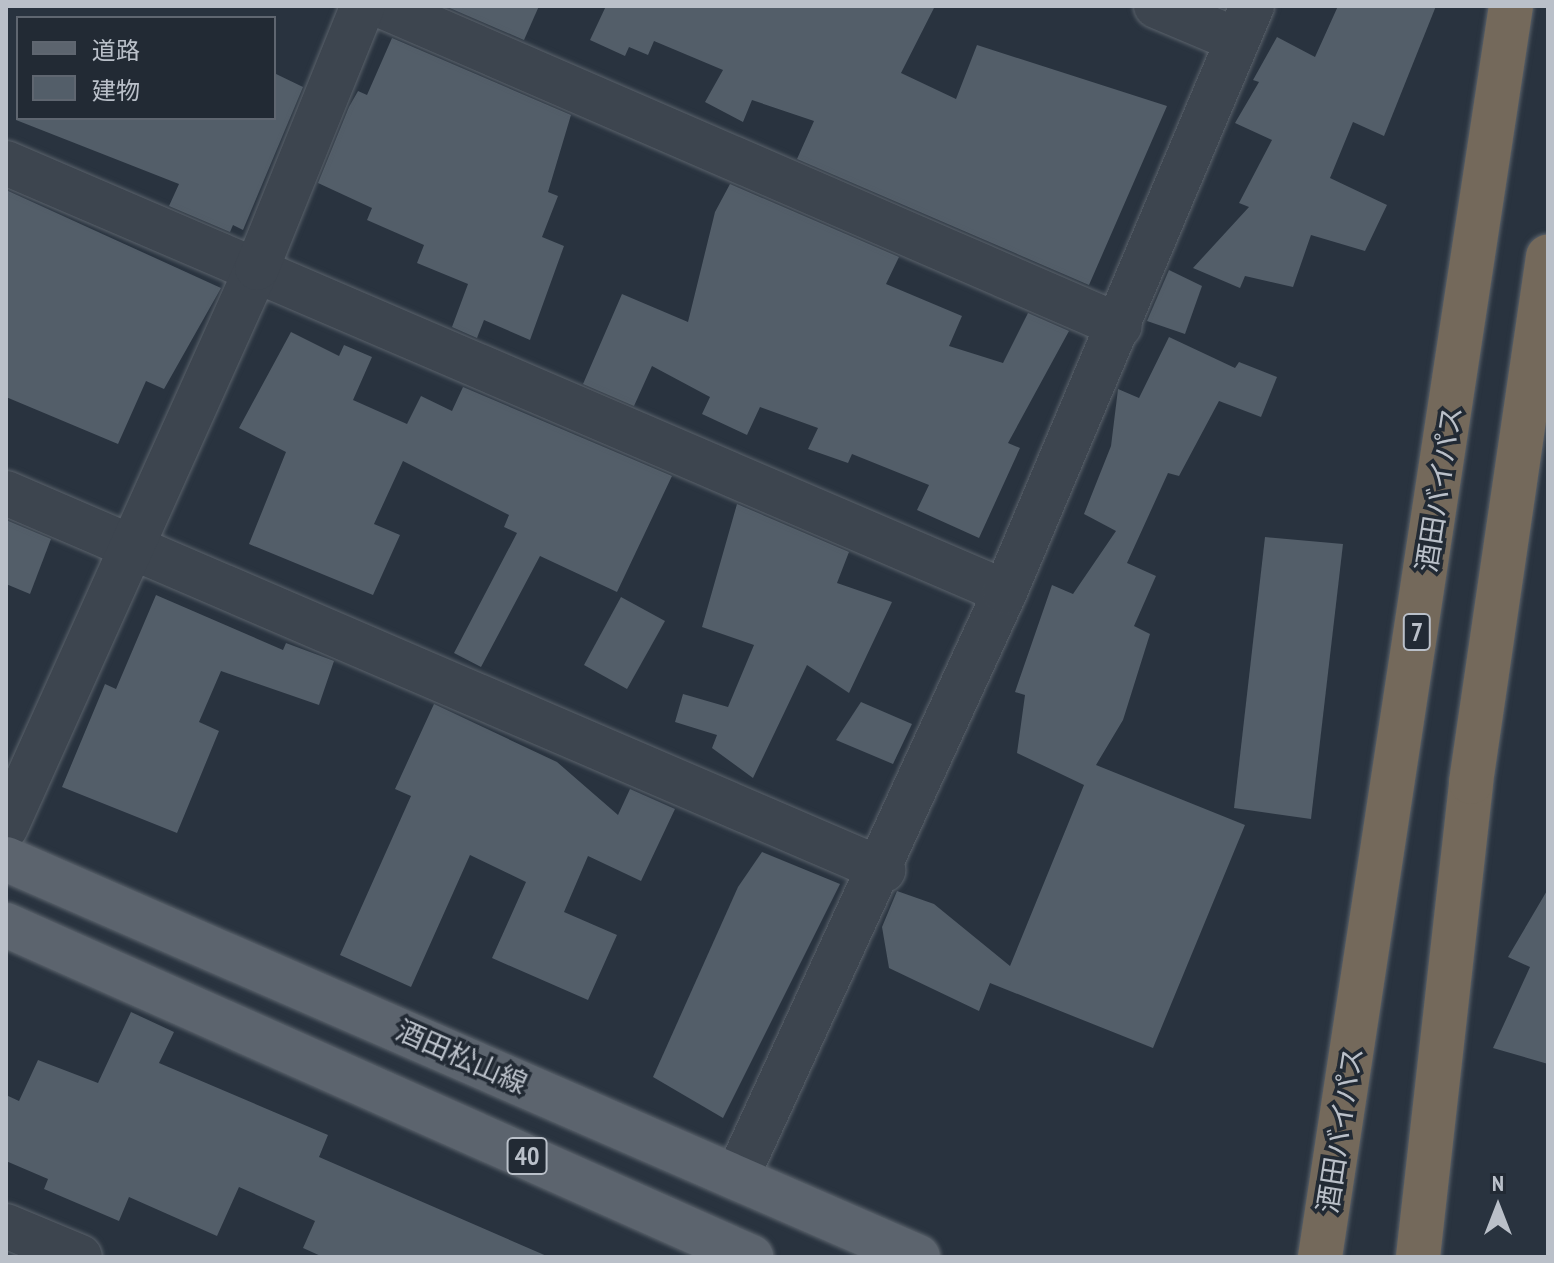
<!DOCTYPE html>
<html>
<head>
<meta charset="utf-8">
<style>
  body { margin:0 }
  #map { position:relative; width:1554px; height:1263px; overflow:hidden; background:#29333f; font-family:"PT Sans Narrow","Noto Sans JP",sans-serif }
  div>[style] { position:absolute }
  .building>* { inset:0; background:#535e69 }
  .roads { filter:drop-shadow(0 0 2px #5b636c) drop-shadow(0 0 2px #5b636c) }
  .minor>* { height:44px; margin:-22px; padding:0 22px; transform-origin:22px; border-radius:22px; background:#3d454f }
  .major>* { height:44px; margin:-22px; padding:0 22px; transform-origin:22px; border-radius:22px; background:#5c646e }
  .highway>* { height:44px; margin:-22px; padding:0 22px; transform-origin:22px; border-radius:22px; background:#74695b }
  span { translate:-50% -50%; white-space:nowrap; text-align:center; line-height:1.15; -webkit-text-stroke:7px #222a34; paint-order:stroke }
  .shield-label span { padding:2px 6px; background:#222a34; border:2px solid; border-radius:6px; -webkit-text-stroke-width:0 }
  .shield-label { font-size:26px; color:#bac0c9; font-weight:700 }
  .street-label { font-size:28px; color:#bac0c9 }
  .frame { position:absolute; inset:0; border:8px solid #bac0c9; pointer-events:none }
  .legend { position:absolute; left:16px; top:16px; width:260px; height:104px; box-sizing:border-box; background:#222a34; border:2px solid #5f6670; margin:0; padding:10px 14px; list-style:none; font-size:24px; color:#bac0c9 }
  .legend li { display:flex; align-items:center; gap:16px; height:40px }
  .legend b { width:40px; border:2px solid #5f6670 }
  .north { position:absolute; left:1458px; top:1167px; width:80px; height:80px; -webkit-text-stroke:6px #222a34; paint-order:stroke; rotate:0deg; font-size:22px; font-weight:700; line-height:32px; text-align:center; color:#bac0c9 }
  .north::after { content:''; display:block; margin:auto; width:28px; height:36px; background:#bac0c9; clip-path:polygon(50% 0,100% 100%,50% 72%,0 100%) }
</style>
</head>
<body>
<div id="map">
  <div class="building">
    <i style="clip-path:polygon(445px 6px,539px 6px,524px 40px)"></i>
    <i style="clip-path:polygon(606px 6px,935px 6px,901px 73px,956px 99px,977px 45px,1167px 106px,1089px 285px,797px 159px,814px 121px,752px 100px,743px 122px,705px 102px,723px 70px,654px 41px,648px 55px,629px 47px,625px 56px,590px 40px)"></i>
    <i style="clip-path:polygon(1338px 6px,1436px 6px,1384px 136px,1353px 122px,1330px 178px,1387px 205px,1365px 251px,1311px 235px,1293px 287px,1245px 276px,1240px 288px,1193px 268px,1249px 207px,1239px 203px,1272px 140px,1235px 123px,1259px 82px,1253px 80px,1277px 37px,1315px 57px)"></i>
    <i style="clip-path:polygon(392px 38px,571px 115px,548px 192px,558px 196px,542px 237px,564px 246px,530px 340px,484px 320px,477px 338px,452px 327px,468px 284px,417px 263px,424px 245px,367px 220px,372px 208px,318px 183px,349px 107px,358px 91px,367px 95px)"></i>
    <i style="clip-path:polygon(274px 73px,303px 87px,243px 230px,233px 225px,230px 232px,169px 206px,179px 184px,16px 120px,274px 118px)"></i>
    <i style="clip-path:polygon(730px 184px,899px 257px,886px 284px,962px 316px,949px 346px,1003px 363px,1028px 313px,1069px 331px,1008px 443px,1020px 448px,979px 538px,917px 510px,929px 485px,852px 454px,848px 463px,808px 449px,818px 428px,760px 407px,747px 435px,702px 414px,710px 397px,652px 366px,634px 406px,583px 384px,622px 294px,688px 322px,715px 212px)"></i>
    <i style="clip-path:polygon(6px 190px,221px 288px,164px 389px,146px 381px,118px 444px,6px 397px)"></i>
    <i style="clip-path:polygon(1169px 270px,1202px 286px,1185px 334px,1147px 321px)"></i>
    <i style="clip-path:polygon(291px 332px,339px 356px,344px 345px,372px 357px,353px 400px,407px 424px,421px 396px,452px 411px,463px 387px,672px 476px,617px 592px,540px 556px,481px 667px,454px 653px,517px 533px,504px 527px,509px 515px,403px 461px,374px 524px,400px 535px,373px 595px,249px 544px,286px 452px,239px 428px)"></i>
    <i style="clip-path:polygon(1169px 337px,1235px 368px,1239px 362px,1277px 377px,1261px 417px,1219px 401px,1179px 476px,1168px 473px,1127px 563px,1156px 576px,1134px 626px,1150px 634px,1123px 720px,1096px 765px,1245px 825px,1153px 1048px,990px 983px,979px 1011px,889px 968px,882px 927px,897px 891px,934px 904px,1010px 966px,1084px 785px,1017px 753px,1025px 695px,1015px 692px,1052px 585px,1073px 594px,1116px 531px,1084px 514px,1111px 446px,1118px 389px,1139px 398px)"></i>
    <i style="clip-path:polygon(737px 504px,849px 552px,837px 583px,892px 602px,849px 693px,807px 665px,753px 778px,712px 748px,717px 735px,675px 722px,683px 694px,728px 707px,754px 645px,702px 627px)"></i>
    <i style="clip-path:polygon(6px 520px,51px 539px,30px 594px,6px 584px)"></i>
    <i style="clip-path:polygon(1265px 537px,1343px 544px,1311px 819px,1234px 808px)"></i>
    <i style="clip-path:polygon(156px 595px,283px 650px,286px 643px,334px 661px,319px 705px,221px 671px,199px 722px,219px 731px,177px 833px,62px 787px,105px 684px,116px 689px)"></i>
    <i style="clip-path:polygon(621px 597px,665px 621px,627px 689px,584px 665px)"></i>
    <i style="clip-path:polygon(861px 702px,912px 724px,893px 764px,836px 740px)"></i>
    <i style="clip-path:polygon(434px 704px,557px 762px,618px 815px,630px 789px,675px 809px,641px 881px,588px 856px,564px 912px,617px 935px,588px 1000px,492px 958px,526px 882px,470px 855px,411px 987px,340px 955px,411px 796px,395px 789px)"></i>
    <i style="clip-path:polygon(762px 852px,840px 884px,723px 1118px,653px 1077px,738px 887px)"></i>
    <i style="clip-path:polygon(1548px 889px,1548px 1064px,1493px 1048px,1530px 967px,1508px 957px)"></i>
    <i style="clip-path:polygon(131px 1012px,174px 1032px,159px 1063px,328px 1135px,319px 1157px,549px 1257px,323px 1257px,303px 1248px,315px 1221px,239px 1187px,217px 1236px,129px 1197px,119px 1221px,44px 1189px,48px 1179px,6px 1161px,6px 1095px,19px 1101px,38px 1060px,98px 1083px)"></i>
  </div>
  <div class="roads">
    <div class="minor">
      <i style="left:382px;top:6px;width:804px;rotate:23.44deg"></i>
      <i style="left:1156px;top:6px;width:88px;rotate:22.8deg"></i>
      <i style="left:6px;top:163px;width:1087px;rotate:23.24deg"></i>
      <i style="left:6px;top:493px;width:955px;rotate:23.26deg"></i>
      <i style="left:6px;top:827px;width:613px;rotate:-65.82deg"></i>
      <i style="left:257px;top:268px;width:283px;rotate:-68deg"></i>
      <i style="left:737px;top:1177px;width:643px;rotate:-65.39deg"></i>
      <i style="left:1005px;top:592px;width:636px;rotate:-67.14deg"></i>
      <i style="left:6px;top:1226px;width:80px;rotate:22.7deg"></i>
    </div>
    <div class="major">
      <i style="left:6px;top:859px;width:995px;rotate:23.58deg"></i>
      <i style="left:6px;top:925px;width:816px;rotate:24.02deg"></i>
    </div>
    <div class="highway">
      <i style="left:1320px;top:1257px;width:1265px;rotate:-81.32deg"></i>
      <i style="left:1418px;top:1257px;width:478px;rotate:-83.6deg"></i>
      <i style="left:1471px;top:782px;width:531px;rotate:-81.66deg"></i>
    </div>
  </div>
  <div class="shield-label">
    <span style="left:1417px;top:632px">7</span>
    <span style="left:527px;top:1156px">40</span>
  </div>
  <div class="street-label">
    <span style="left:1439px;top:489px;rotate:-81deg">酒田バイパス</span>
    <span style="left:462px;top:1057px;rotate:24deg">酒田松山線</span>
    <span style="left:1340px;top:1130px;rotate:-81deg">酒田バイパス</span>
  </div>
  <div class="frame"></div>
  <ul class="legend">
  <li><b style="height:10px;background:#5c646e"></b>道路</li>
  <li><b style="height:22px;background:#535e69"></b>建物</li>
  </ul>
  <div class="north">N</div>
</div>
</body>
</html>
